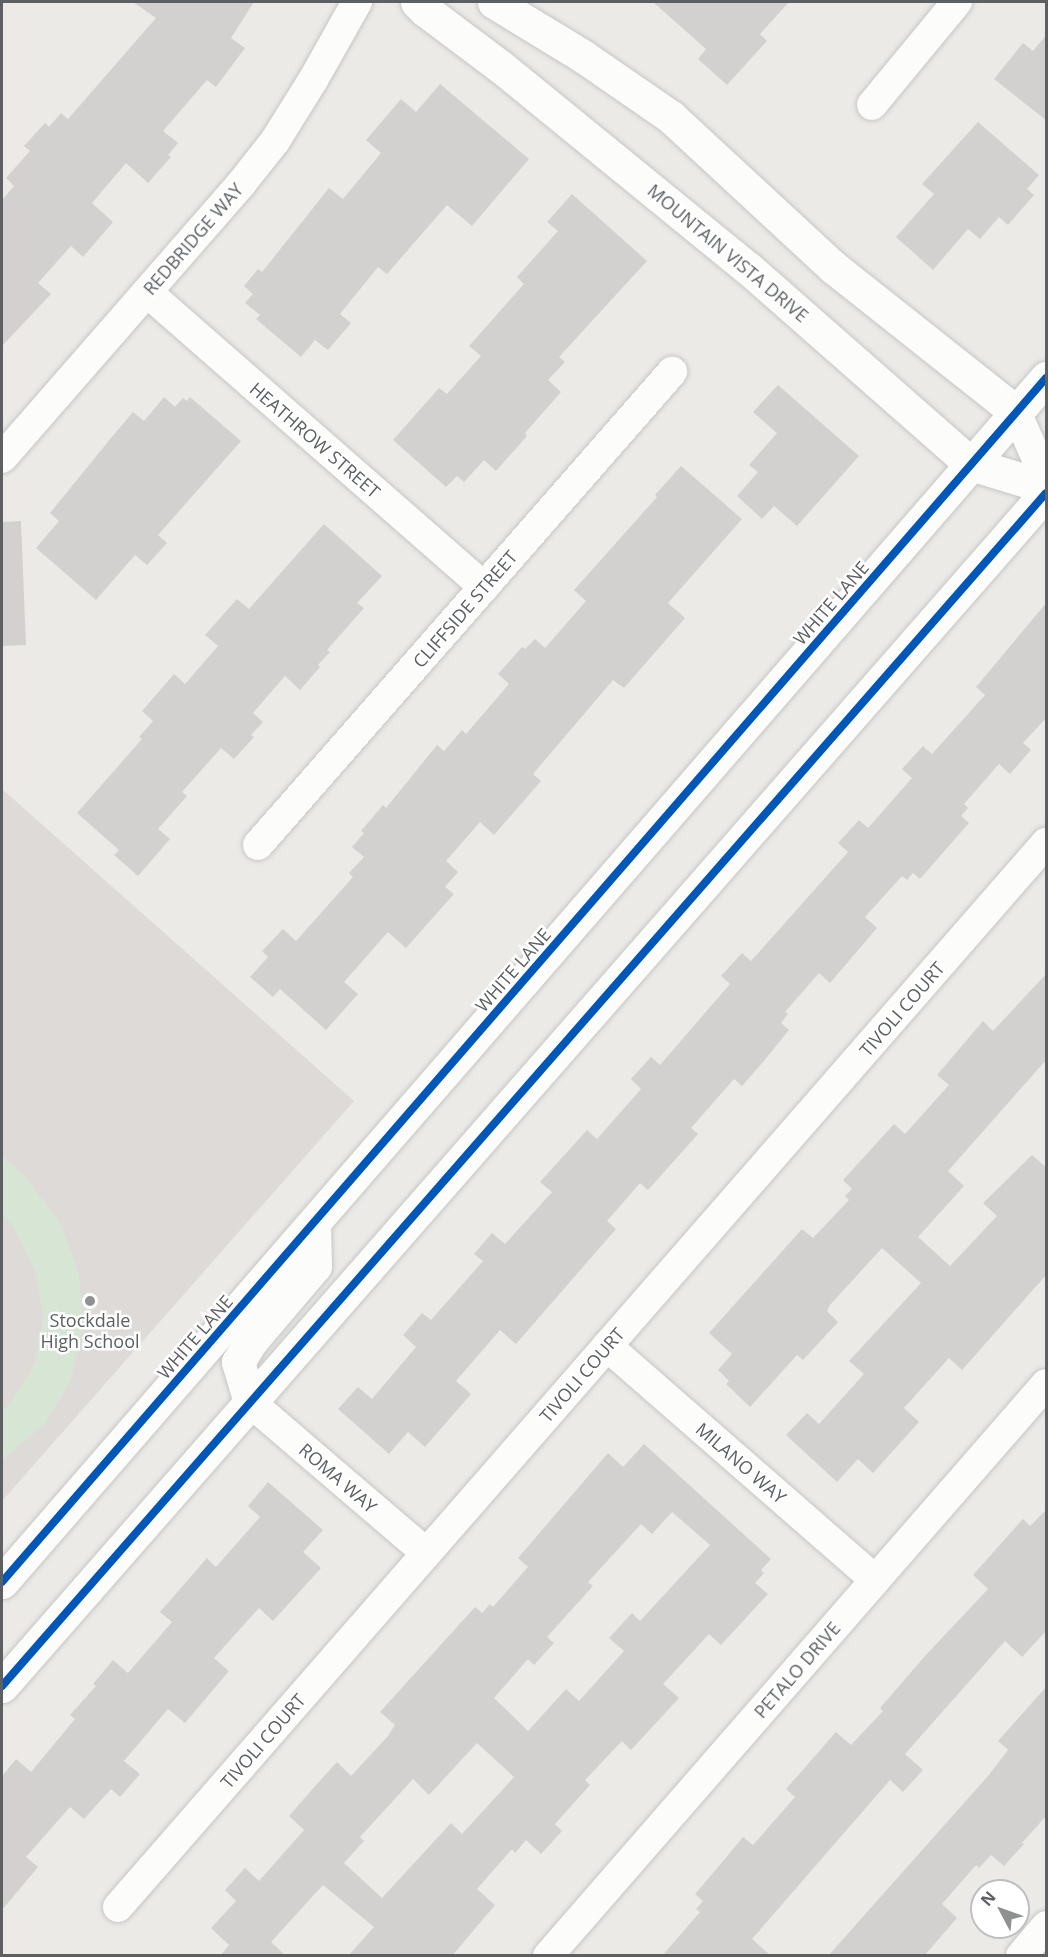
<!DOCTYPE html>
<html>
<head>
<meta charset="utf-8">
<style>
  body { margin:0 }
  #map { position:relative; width:1048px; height:1957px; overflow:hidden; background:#ebeae7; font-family:"Open Sans",sans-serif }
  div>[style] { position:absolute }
  .education>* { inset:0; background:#dddad7 }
  .green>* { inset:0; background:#d7e5d4 }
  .building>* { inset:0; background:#d2d1cf }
  .roads { filter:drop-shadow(0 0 2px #c6c6c6) drop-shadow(0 0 2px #c6c6c6) }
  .minor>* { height:30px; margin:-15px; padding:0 15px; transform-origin:15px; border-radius:15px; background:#fcfcfb }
  .tertiary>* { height:33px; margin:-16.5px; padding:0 16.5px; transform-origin:16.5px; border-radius:16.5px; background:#fcfcfb }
  .secondary>* { height:33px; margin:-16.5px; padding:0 16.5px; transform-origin:16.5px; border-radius:16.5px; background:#fcfcfb }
  .cycleway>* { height:8px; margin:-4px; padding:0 4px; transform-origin:4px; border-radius:4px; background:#0057b8 }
  .dots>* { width:16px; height:16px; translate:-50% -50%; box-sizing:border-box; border:3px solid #fff; border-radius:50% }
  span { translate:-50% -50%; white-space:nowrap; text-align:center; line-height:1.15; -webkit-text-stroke:5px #fff; paint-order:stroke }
  .street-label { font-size:18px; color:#5d6063 }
  .poi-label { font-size:18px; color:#5d6063 }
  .frame { position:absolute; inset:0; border:3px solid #5d6063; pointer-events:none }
  .north { position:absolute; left:970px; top:1879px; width:60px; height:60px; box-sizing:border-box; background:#fff; border:2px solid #bebfc1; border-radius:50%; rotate:311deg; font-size:16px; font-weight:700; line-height:24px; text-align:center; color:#5d6063 }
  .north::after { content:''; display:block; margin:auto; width:21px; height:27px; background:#8f9091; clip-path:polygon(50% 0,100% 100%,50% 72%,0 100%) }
</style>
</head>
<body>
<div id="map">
  <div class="education">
    <i style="clip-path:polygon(2px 789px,354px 1101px,2px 1501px)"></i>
  </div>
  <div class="green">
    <i style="clip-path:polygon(2px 1156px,25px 1176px,59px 1221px,79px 1273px,83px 1328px,71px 1380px,46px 1423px,2px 1460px,2px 1411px,11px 1403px,35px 1363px,43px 1317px,35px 1269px,12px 1225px,2px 1214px)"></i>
  </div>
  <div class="building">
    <i style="clip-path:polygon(133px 2px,254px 2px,231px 38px,245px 48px,216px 87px,207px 80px,163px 131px,178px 143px,168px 155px,171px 157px,148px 183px,126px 163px,92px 203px,113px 222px,83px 257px,71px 246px,38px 283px,51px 294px,2px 346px,2px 200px,14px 186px,6px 178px,30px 151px,24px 146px,45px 123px,49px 127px,61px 113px,68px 119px,156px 18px)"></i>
    <i style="clip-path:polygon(653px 2px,789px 2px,760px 34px,767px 41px,727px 85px,698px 59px,706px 49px)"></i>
    <i style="clip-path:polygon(1047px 34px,1047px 121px,994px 79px,1023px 43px,1033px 51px)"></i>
    <i style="clip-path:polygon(440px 84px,529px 159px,472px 226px,447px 205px,387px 274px,378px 267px,340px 314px,351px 323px,328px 350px,315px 340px,301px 357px,256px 319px,260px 315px,245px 303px,253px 294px,244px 286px,258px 269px,262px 272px,329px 188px,343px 199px,381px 153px,366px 140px,401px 99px,416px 112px)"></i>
    <i style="clip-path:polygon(978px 122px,1039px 175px,1027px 189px,1034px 195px,1008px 225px,999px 217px,980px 239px,968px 229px,933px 270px,896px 237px,934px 194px,922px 184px)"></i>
    <i style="clip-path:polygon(572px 194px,647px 261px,559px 357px,565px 362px,548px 380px,561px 392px,525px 433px,527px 436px,496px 471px,484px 460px,464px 482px,457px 476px,446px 487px,393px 440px,439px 388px,447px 394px,481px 356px,469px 346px,524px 284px,517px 277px,558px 231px,547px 222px)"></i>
    <i style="clip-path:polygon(778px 385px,859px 456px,797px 526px,774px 506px,762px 519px,737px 496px,758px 472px,749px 465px,777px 433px,753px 412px)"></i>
    <i style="clip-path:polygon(164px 397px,175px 407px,183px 398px,187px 401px,190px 397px,241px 441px,158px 535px,167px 543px,147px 565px,135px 555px,96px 600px,36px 548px,59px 521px,50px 513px,111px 438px,133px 412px,144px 421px)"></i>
    <i style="clip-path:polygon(681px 466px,742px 519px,668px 603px,685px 618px,624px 688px,613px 680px,533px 774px,541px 781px,494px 835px,480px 822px,446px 861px,458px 872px,445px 887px,454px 894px,406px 948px,388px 932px,344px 982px,358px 994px,326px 1030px,280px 989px,273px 997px,250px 977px,268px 957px,262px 951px,283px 929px,296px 941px,353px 877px,349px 873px,364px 857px,352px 847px,364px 833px,361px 831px,383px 805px,386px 808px,437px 745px,444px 751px,462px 730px,466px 734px,509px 684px,498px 674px,522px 647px,525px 649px,535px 639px,545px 648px,586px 601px,574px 590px,657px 497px,655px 495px)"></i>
    <i style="clip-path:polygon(21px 521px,26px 645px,2px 646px,2px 522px)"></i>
    <i style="clip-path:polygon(324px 524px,382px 576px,357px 603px,364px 608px,327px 650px,330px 652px,318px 665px,320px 667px,300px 690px,285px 676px,253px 713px,263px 722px,251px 735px,254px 737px,234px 759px,221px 748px,182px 792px,187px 796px,158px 829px,170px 839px,138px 876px,114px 855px,119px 850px,77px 813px,142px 739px,139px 737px,153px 721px,142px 711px,174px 674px,185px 684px,218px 646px,205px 635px,237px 599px,249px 609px)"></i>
    <i style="clip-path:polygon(1047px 602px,1047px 717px,1023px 743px,1031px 750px,1010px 774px,999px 764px,964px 804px,968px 808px,961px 816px,969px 823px,920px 879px,913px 873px,907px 880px,902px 876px,865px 917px,877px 928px,830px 983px,819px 973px,785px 1012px,788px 1014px,781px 1023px,789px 1030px,763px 1062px,742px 1086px,734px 1079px,691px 1128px,698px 1134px,648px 1190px,640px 1183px,607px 1221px,616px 1229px,516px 1344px,500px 1330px,456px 1381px,471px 1394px,425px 1447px,408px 1432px,389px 1454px,338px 1409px,358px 1387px,372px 1399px,416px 1347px,403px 1335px,422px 1313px,431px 1320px,483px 1261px,474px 1254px,492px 1233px,505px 1244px,552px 1192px,540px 1182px,587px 1130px,597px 1139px,641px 1089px,631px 1079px,651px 1057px,660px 1065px,730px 984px,721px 976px,742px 953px,751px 961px,848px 852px,838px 843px,859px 820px,868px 828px,912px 778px,902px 769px,923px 746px,932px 754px,985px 695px,976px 687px)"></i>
    <i style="clip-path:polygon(1047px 973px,1047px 1059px,948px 1171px,964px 1186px,918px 1237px,950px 1266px,997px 1216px,983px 1203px,1032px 1155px,1047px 1168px,1047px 1274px,962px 1370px,949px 1358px,904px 1408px,919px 1422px,873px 1473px,858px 1459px,837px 1482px,786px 1435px,807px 1413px,819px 1424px,864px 1374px,849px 1361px,921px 1283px,882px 1248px,830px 1305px,827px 1311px,838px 1322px,803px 1360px,797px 1355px,750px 1407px,726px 1384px,729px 1381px,718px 1370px,732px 1354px,709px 1333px,802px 1229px,813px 1238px,849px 1200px,845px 1196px,852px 1189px,843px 1180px,894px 1124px,905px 1134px,949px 1085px,937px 1075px,983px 1021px,993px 1031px)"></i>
    <i style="clip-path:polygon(evenodd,644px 1444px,771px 1559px,761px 1570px,764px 1573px,755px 1583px,768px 1594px,721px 1645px,709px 1634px,663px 1684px,679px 1698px,631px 1750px,622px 1741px,585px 1780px,590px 1785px,555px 1824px,562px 1831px,541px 1854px,526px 1840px,515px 1853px,512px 1849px,477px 1889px,495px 1905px,452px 1956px,348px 1956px,374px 1927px,323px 1885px,271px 1942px,286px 1956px,220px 1956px,229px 1945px,211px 1928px,236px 1901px,225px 1890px,245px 1868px,259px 1881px,304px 1830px,289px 1816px,316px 1785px,337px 1762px,351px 1776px,388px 1736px,395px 1725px,380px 1712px,475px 1607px,482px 1613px,490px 1604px,493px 1607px,528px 1567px,518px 1558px,608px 1453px,623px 1467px,644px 1444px,672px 1512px,710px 1545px,640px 1621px,632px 1613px,609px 1638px,624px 1651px,579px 1701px,566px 1689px,528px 1731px,494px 1698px,528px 1659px,534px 1665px,554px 1643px,547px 1637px,593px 1586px,588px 1582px,641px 1524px,652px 1534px,672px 1512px,644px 1444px,477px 1743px,514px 1777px,462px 1834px,451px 1823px,382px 1898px,344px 1863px,364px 1841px,360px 1837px,413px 1779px,429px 1795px,477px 1743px)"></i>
    <i style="clip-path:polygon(268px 1482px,323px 1530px,303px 1552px,321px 1568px,273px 1621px,259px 1608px,214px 1658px,229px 1671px,185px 1723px,168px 1709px,124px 1761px,140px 1774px,120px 1797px,111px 1789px,84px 1819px,70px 1807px,26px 1857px,38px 1867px,2px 1910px,2px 1776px,16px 1759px,31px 1772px,75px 1719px,70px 1715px,96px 1686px,93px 1684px,113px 1660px,128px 1673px,172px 1622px,160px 1612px,207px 1558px,216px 1567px,260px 1517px,248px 1506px)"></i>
    <i style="clip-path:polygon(1047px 1509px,1047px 1630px,1022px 1657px,1005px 1641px,905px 1754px,923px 1770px,903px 1792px,890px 1780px,752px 1939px,771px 1956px,662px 1956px,700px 1912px,696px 1909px,703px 1901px,695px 1894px,724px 1860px,743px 1837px,753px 1845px,795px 1797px,786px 1789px,836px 1732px,851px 1745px,883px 1711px,880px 1708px,925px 1656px,988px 1589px,973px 1575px,1023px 1519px,1030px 1526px)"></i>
    <i style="clip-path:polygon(1047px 1686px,1047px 1815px,1022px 1843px,1024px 1844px,1004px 1866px,991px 1855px,979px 1868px,976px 1865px,942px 1904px,957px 1918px,924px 1956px,828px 1956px,988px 1776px,1008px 1750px,998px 1741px)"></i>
  </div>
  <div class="roads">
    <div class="minor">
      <i style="left:872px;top:105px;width:134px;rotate:-50.5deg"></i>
      <i style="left:147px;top:292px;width:448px;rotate:41.2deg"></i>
      <i style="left:1016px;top:412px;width:73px;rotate:65.9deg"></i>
      <i style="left:2px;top:458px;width:364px;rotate:-48.9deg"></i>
      <i style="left:241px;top:184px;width:55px;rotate:-51.7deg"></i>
      <i style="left:275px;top:141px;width:72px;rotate:-58.1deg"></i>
      <i style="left:313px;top:80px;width:90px;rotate:-60.6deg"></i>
      <i style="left:258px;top:845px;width:629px;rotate:-48.81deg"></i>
      <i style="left:607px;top:1346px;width:356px;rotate:41.1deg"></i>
      <i style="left:250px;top:1402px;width:232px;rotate:40.6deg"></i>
      <i style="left:118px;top:1907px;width:1412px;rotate:-48.91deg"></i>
      <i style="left:548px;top:1956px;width:758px;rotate:-48.96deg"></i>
      <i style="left:1021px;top:1956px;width:39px;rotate:-50deg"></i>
    </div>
    <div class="tertiary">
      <i style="left:417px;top:2px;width:11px;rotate:45deg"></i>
      <i style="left:425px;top:10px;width:95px;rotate:36.9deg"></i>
      <i style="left:501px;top:67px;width:320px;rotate:39.2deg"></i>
      <i style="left:749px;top:269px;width:295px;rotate:41.3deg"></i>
      <i style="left:971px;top:464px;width:78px;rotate:17deg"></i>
      <i style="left:494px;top:2px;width:105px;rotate:31.4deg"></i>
      <i style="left:584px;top:57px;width:106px;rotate:34.6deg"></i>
      <i style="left:671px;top:117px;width:221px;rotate:42.8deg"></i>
      <i style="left:833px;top:267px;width:233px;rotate:38.4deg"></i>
    </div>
    <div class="secondary">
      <i style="left:250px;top:1402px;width:42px;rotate:-106.7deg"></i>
      <i style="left:238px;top:1362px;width:26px;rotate:-58deg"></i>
      <i style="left:252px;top:1340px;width:97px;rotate:-49.6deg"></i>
      <i style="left:315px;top:1266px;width:43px;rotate:-91.3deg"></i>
      <i style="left:2px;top:1582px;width:1594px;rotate:-49.07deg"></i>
      <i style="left:2px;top:1686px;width:1585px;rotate:-48.81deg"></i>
    </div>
  </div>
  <div class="cycleway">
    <i style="left:2px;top:1582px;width:1594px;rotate:-49.07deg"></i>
    <i style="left:2px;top:1686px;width:1585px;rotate:-48.81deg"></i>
  </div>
  <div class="dots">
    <i style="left:90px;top:1301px;background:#8f9091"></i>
  </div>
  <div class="street-label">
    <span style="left:193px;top:239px;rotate:-49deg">REDBRIDGE WAY</span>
    <span style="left:728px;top:253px;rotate:40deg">MOUNTAIN VISTA DRIVE</span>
    <span style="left:315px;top:440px;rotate:41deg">HEATHROW STREET</span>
    <span style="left:831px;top:603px;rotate:-49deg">WHITE LANE</span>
    <span style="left:465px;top:609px;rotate:-49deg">CLIFFSIDE STREET</span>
    <span style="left:513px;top:970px;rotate:-49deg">WHITE LANE</span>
    <span style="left:902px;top:1009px;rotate:-49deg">TIVOLI COURT</span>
    <span style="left:195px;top:1337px;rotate:-49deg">WHITE LANE</span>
    <span style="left:582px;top:1375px;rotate:-49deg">TIVOLI COURT</span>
    <span style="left:741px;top:1463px;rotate:41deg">MILANO WAY</span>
    <span style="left:338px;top:1478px;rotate:41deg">ROMA WAY</span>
    <span style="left:797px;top:1670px;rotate:-49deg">PETALO DRIVE</span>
    <span style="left:263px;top:1741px;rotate:-49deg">TIVOLI COURT</span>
  </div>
  <div class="poi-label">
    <span style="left:90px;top:1331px">Stockdale<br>High School</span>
  </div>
  <div class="frame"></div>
  <div class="north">N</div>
</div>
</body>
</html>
